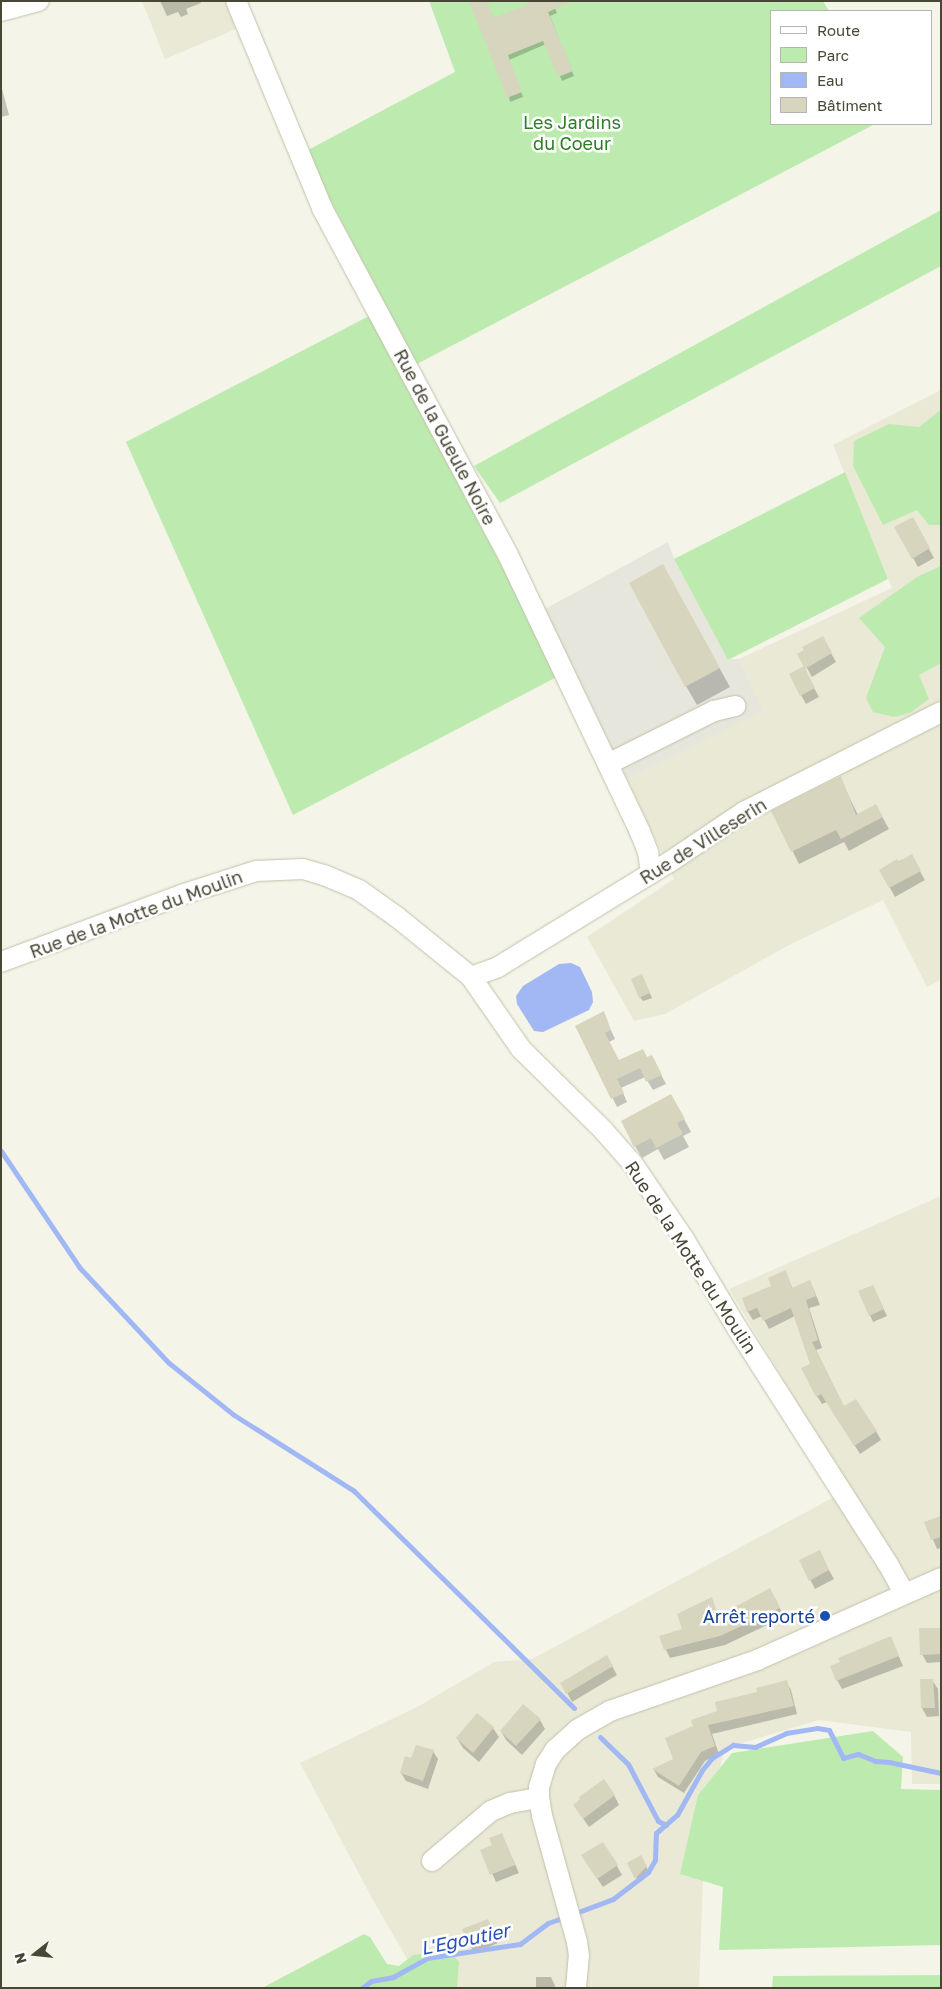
<!DOCTYPE html>
<html>
<head>
<meta charset="utf-8">
<style>
  body { margin:0 }
  #map { position:relative; width:942px; height:1989px; overflow:hidden; background:#f4f5e8; font-family:"Golos Text",sans-serif }
  div>[style] { position:absolute }
  .residential>* { inset:0; background:#e9e9d6 }
  .industrial>* { inset:0; background:#e7e6dc }
  .green>* { inset:0; background:#bdebaf }
  .water>* { inset:0; background:#a2b8f4 }
  .shadow>* { inset:0; background:#0003 }
  .stream>* { height:5px; margin:-2.5px; padding:0 2.5px; transform-origin:2.5px; border-radius:2.5px; background:#a2b8f4 }
  .building>* { inset:0; background:#d7d5bd }
  .roads { filter:drop-shadow(0 0 1px #c1c0aa) drop-shadow(0 0 1px #c1c0aa) }
  .minor>* { height:20px; margin:-10px; padding:0 10px; transform-origin:10px; border-radius:10px; background:#fff }
  .dots>* { width:14px; height:14px; translate:-50% -50%; box-sizing:border-box; border:2px solid #fff; border-radius:50% }
  span { translate:-50% -50%; white-space:nowrap; text-align:center; line-height:1.15; -webkit-text-stroke:5px #fff; paint-order:stroke }
  .park-label { font-size:18px; color:#2c7d26 }
  .street-label { font-size:18px; color:#484736 }
  .transit-label { font-size:18px; color:#164399 }
  .right { translate:-100% -50%; text-align:right }
  .water-label { font-size:19px; color:#2950ba; font-style:italic }
  .frame { position:absolute; inset:0; border:2px solid #484736; pointer-events:none }
  .legend { position:absolute; left:770px; top:10px; width:162px; height:115px; box-sizing:border-box; background:#fff; border:1px solid #b6b5af; margin:0; padding:6px 9px; list-style:none; font-size:15px; color:#484736 }
  .legend li { display:flex; align-items:center; gap:10px; height:25px }
  .legend b { width:25px; border:1px solid #b6b5af }
  .north { position:absolute; left:10px; top:1929px; width:50px; height:50px; -webkit-text-stroke:4px #fff; paint-order:stroke; rotate:254deg; font-size:14px; font-weight:700; line-height:20px; text-align:center; color:#484736 }
  .north::after { content:''; display:block; margin:auto; width:18px; height:22px; background:#484736; clip-path:polygon(50% 0,100% 100%,50% 72%,0 100%) }
</style>
</head>
<body>
<div id="map">
  <div class="residential">
    <i style="clip-path:polygon(142px 1px,225px 1px,236px 29px,165px 59px)"></i>
    <i style="clip-path:polygon(941px 390px,941px 980px,927px 987px,883px 900px,791px 944px,665px 1014px,634px 1021px,587px 937px,674px 879px,627px 779px,762px 711px,739px 659px,892px 588px,833px 445px)"></i>
    <i style="clip-path:polygon(941px 1196px,941px 1784px,912px 1784px,911px 1732px,819px 1720px,725px 1748px,705px 1825px,699px 1988px,424px 1988px,373px 1900px,300px 1763px,419px 1706px,494px 1662px,532px 1659px,849px 1489px,729px 1289px)"></i>
  </div>
  <div class="industrial">
    <i style="clip-path:polygon(668px 542px,674px 559px,728px 659px,739px 659px,763px 711px,627px 779px,545px 609px)"></i>
  </div>
  <div class="green">
    <i style="clip-path:polygon(429px 1px,823px 1px,829px 11px,771px 11px,771px 124px,875px 124px,417px 364px,332px 204px,308px 150px,455px 72px)"></i>
    <i style="clip-path:polygon(941px 210px,941px 266px,500px 503px,474px 466px)"></i>
    <i style="clip-path:polygon(369px 316px,531px 621px,555px 678px,293px 815px,126px 442px)"></i>
    <i style="clip-path:polygon(941px 410px,941px 525px,929px 525px,917px 510px,883px 525px,853px 466px,854px 441px,889px 424px,919px 427px)"></i>
    <i style="clip-path:polygon(845px 472px,888px 579px,728px 660px,674px 559px)"></i>
    <i style="clip-path:polygon(941px 566px,941px 663px,919px 675px,929px 699px,910px 713px,894px 717px,873px 712px,866px 698px,885px 647px,859px 618px,917px 577px)"></i>
    <i style="clip-path:polygon(873px 1731px,903px 1757px,901px 1789px,941px 1790px,941px 1945px,719px 1950px,723px 1887px,680px 1874px,698px 1795px,732px 1753px)"></i>
    <i style="clip-path:polygon(364px 1934px,370px 1937px,387px 1964px,399px 1966px,413px 1955px,449px 1950px,459px 1962px,457px 1988px,262px 1988px)"></i>
    <i style="clip-path:polygon(941px 1975px,941px 1988px,772px 1988px,773px 1976px)"></i>
  </div>
  <div class="water">
    <i style="clip-path:polygon(571px 963px,580px 967px,592px 992px,593px 1002px,589px 1010px,543px 1032px,534px 1031px,517px 1004px,516px 996px,523px 986px,559px 964px)"></i>
  </div>
  <div class="shadow">
    <i style="clip-path:polygon(160px 1px,200px 1px,201px 3px,186px 9px,188px 14px,181px 17px,178px 12px,167px 16px)"></i>
    <i style="clip-path:polygon(552px 1px,557px 13px,550px 16px,574px 76px,562px 81px,546px 44px,509px 60px,523px 97px,510px 102px,494px 19px,531px 5px)"></i>
    <i style="clip-path:polygon(1px 85px,9px 115px,1px 117px)"></i>
    <i style="clip-path:polygon(912px 518px,934px 558px,918px 567px,896px 527px)"></i>
    <i style="clip-path:polygon(673px 584px,730px 687px,697px 705px,686px 686px)"></i>
    <i style="clip-path:polygon(822px 637px,836px 662px,812px 677px,799px 654px)"></i>
    <i style="clip-path:polygon(803px 668px,819px 697px,806px 704px,790px 675px)"></i>
    <i style="clip-path:polygon(840px 778px,858px 815px,876px 806px,889px 829px,849px 851px,844px 842px,799px 864px,773px 812px)"></i>
    <i style="clip-path:polygon(911px 856px,925px 880px,895px 897px,880px 870px)"></i>
    <i style="clip-path:polygon(644px 980px,652px 998px,643px 1001px,640px 997px)"></i>
    <i style="clip-path:polygon(603px 1013px,615px 1039px,609px 1042px,619px 1062px,647px 1058px,656px 1065px,666px 1084px,653px 1090px,645px 1077px,621px 1088px,627px 1102px,617px 1107px,577px 1026px)"></i>
    <i style="clip-path:polygon(671px 1095px,691px 1132px,683px 1136px,689px 1147px,664px 1160px,658px 1149px,642px 1158px,635px 1146px)"></i>
    <i style="clip-path:polygon(785px 1272px,793px 1289px,810px 1281px,814px 1290px,820px 1305px,809px 1308px,822px 1348px,816px 1350px,844px 1407px,876px 1431px,881px 1440px,860px 1454px,827px 1402px,822px 1404px,817px 1396px,811px 1364px,795px 1316px,769px 1329px,762px 1316px,753px 1320px,748px 1312px,743px 1299px,773px 1286px)"></i>
    <i style="clip-path:polygon(876px 1293px,887px 1316px,873px 1322px,870px 1315px)"></i>
    <i style="clip-path:polygon(941px 1517px,941px 1548px,937px 1549px,926px 1523px)"></i>
    <i style="clip-path:polygon(801px 1561px,824px 1561px,834px 1579px,815px 1589px)"></i>
    <i style="clip-path:polygon(775px 1598px,784px 1617px,725px 1645px,670px 1658px,666px 1650px,661px 1637px,684px 1630px,711px 1599px,719px 1617px)"></i>
    <i style="clip-path:polygon(941px 1629px,941px 1662px,927px 1663px,922px 1654px)"></i>
    <i style="clip-path:polygon(891px 1638px,903px 1666px,842px 1689px,837px 1680px)"></i>
    <i style="clip-path:polygon(607px 1657px,617px 1675px,572px 1702px,562px 1683px)"></i>
    <i style="clip-path:polygon(932px 1680px,938px 1689px,939px 1716px,927px 1717px,922px 1708px)"></i>
    <i style="clip-path:polygon(786px 1682px,791px 1690px,797px 1714px,712px 1734px,719px 1754px,705px 1761px,684px 1793px,658px 1777px,654px 1770px,675px 1759px,695px 1727px,719px 1712px)"></i>
    <i style="clip-path:polygon(477px 1715px,493px 1728px,499px 1737px,479px 1762px,463px 1748px,457px 1738px)"></i>
    <i style="clip-path:polygon(540px 1720px,545px 1729px,522px 1755px,506px 1740px,501px 1731px)"></i>
    <i style="clip-path:polygon(433px 1751px,438px 1759px,428px 1789px,406px 1781px,401px 1773px)"></i>
    <i style="clip-path:polygon(614px 1795px,619px 1805px,589px 1827px,580px 1814px)"></i>
    <i style="clip-path:polygon(502px 1835px,519px 1873px,496px 1882px,482px 1851px,493px 1846px)"></i>
    <i style="clip-path:polygon(641px 1857px,648px 1870px,639px 1882px,629px 1864px)"></i>
    <i style="clip-path:polygon(588px 1865px,617px 1866px,622px 1875px,603px 1887px)"></i>
    <i style="clip-path:polygon(492px 1930px,498px 1943px,474px 1953px,469px 1943px)"></i>
    <i style="clip-path:polygon(536px 1977px,551px 1977px,556px 1988px,536px 1988px)"></i>
  </div>
  <div class="stream">
    <i style="left:1px;top:1151px;width:141px;rotate:56deg"></i>
    <i style="left:80px;top:1268px;width:130px;rotate:46.9deg"></i>
    <i style="left:169px;top:1363px;width:83px;rotate:38.7deg"></i>
    <i style="left:234px;top:1415px;width:142px;rotate:32.3deg"></i>
    <i style="left:354px;top:1491px;width:309px;rotate:44.6deg"></i>
    <i style="left:600px;top:1737px;width:39px;rotate:44deg"></i>
    <i style="left:628px;top:1764px;width:64px;rotate:62.2deg"></i>
    <i style="left:658px;top:1821px;width:9px;rotate:27deg"></i>
    <i style="left:573px;top:1914px;width:43px;rotate:-20.6deg"></i>
    <i style="left:613px;top:1899px;width:44px;rotate:-37.6deg"></i>
    <i style="left:648px;top:1872px;width:14px;rotate:-60deg"></i>
    <i style="left:655px;top:1860px;width:27px;rotate:-88deg"></i>
    <i style="left:656px;top:1833px;width:28px;rotate:-41deg"></i>
    <i style="left:677px;top:1815px;width:51px;rotate:-60.9deg"></i>
    <i style="left:702px;top:1770px;width:16px;rotate:-50deg"></i>
    <i style="left:712px;top:1758px;width:25px;rotate:-32deg"></i>
    <i style="left:733px;top:1745px;width:22px;rotate:5deg"></i>
    <i style="left:755px;top:1747px;width:34px;rotate:-24deg"></i>
    <i style="left:786px;top:1733px;width:31px;rotate:-9deg"></i>
    <i style="left:817px;top:1728px;width:12px;rotate:9deg"></i>
    <i style="left:829px;top:1730px;width:31px;rotate:63deg"></i>
    <i style="left:843px;top:1758px;width:16px;rotate:-15deg"></i>
    <i style="left:858px;top:1754px;width:18px;rotate:22deg"></i>
    <i style="left:875px;top:1761px;width:14px;rotate:4deg"></i>
    <i style="left:889px;top:1762px;width:53px;rotate:11.9deg"></i>
    <i style="left:362px;top:1988px;width:11px;rotate:-38deg"></i>
    <i style="left:371px;top:1981px;width:22px;rotate:-10deg"></i>
    <i style="left:393px;top:1977px;width:39px;rotate:-29deg"></i>
    <i style="left:427px;top:1958px;width:94px;rotate:-8.6deg"></i>
    <i style="left:520px;top:1944px;width:35px;rotate:-37deg"></i>
    <i style="left:548px;top:1923px;width:18px;rotate:-19deg"></i>
  </div>
  <div class="building">
    <i style="clip-path:polygon(469px 1px,487px 1px,494px 18px,529px 4px,528px 1px,573px 1px,548px 12px,573px 71px,558px 77px,543px 41px,508px 55px,522px 92px,507px 98px)"></i>
    <i style="clip-path:polygon(913px 517px,930px 548px,912px 559px,894px 527px)"></i>
    <i style="clip-path:polygon(663px 564px,720px 668px,685px 687px,629px 583px)"></i>
    <i style="clip-path:polygon(823px 636px,832px 653px,805px 669px,797px 654px,804px 650px,802px 647px)"></i>
    <i style="clip-path:polygon(804px 666px,815px 688px,800px 696px,789px 674px)"></i>
    <i style="clip-path:polygon(841px 776px,856px 815px,876px 804px,883px 817px,841px 839px,836px 830px,791px 852px,771px 811px)"></i>
    <i style="clip-path:polygon(912px 854px,921px 871px,889px 888px,879px 870px,897px 859px,899px 862px)"></i>
    <i style="clip-path:polygon(642px 974px,650px 993px,639px 998px,631px 979px)"></i>
    <i style="clip-path:polygon(604px 1011px,611px 1030px,605px 1033px,619px 1060px,643px 1049px,647px 1057px,652px 1055px,662px 1075px,646px 1082px,640px 1068px,617px 1079px,624px 1093px,611px 1099px,575px 1026px)"></i>
    <i style="clip-path:polygon(671px 1094px,685px 1119px,677px 1123px,683px 1134px,656px 1148px,651px 1138px,634px 1147px,621px 1121px)"></i>
    <i style="clip-path:polygon(786px 1270px,792px 1288px,810px 1280px,816px 1296px,806px 1300px,818px 1340px,812px 1342px,844px 1406px,856px 1399px,877px 1431px,854px 1446px,821px 1394px,816px 1397px,801px 1368px,810px 1364px,791px 1308px,763px 1321px,757px 1308px,747px 1312px,742px 1298px,771px 1286px,768px 1278px)"></i>
    <i style="clip-path:polygon(873px 1285px,884px 1309px,869px 1316px,858px 1291px)"></i>
    <i style="clip-path:polygon(941px 1516px,941px 1537px,931px 1540px,924px 1522px)"></i>
    <i style="clip-path:polygon(820px 1550px,829px 1570px,809px 1581px,799px 1560px)"></i>
    <i style="clip-path:polygon(770px 1588px,780px 1608px,720px 1636px,664px 1650px,659px 1636px,682px 1629px,677px 1614px,712px 1597px,718px 1616px)"></i>
    <i style="clip-path:polygon(919px 1628px,941px 1628px,941px 1654px,920px 1655px)"></i>
    <i style="clip-path:polygon(891px 1636px,899px 1656px,836px 1681px,830px 1666px,840px 1662px,838px 1658px)"></i>
    <i style="clip-path:polygon(607px 1655px,613px 1666px,566px 1694px,560px 1683px)"></i>
    <i style="clip-path:polygon(920px 1679px,933px 1679px,935px 1708px,921px 1708px)"></i>
    <i style="clip-path:polygon(787px 1680px,794px 1706px,708px 1725px,715px 1746px,701px 1752px,679px 1786px,652px 1769px,673px 1759px,665px 1738px,693px 1726px,691px 1720px,717px 1711px,715px 1702px,757px 1692px,756px 1688px)"></i>
    <i style="clip-path:polygon(523px 1704px,541px 1719px,516px 1746px,500px 1731px)"></i>
    <i style="clip-path:polygon(477px 1713px,494px 1727px,473px 1753px,456px 1738px)"></i>
    <i style="clip-path:polygon(416px 1745px,434px 1750px,423px 1781px,400px 1773px,405px 1756px,411px 1758px)"></i>
    <i style="clip-path:polygon(604px 1779px,615px 1795px,583px 1819px,573px 1805px,580px 1799px,579px 1797px)"></i>
    <i style="clip-path:polygon(502px 1833px,515px 1865px,490px 1875px,480px 1850px,492px 1845px,489px 1838px)"></i>
    <i style="clip-path:polygon(603px 1842px,618px 1865px,597px 1879px,581px 1855px)"></i>
    <i style="clip-path:polygon(641px 1855px,647px 1866px,635px 1879px,627px 1863px)"></i>
    <i style="clip-path:polygon(488px 1919px,494px 1933px,468px 1944px,462px 1929px)"></i>
  </div>
  <div class="roads">
    <div class="minor">
      <i style="left:236px;top:1px;width:224px;rotate:67.4deg"></i>
      <i style="left:322px;top:208px;width:394px;rotate:61.8deg"></i>
      <i style="left:508px;top:555px;width:307px;rotate:64.5deg"></i>
      <i style="left:640px;top:832px;width:22px;rotate:68deg"></i>
      <i style="left:648px;top:852px;width:22px;rotate:82deg"></i>
      <i style="left:1px;top:11px;width:39px;rotate:-15deg"></i>
      <i style="left:608px;top:764px;width:119px;rotate:-26.6deg"></i>
      <i style="left:714px;top:711px;width:22px;rotate:-13deg"></i>
      <i style="left:1px;top:962px;width:195px;rotate:-20.4deg"></i>
      <i style="left:184px;top:894px;width:76px;rotate:-17.7deg"></i>
      <i style="left:256px;top:871px;width:47px;rotate:-2.4deg"></i>
      <i style="left:303px;top:869px;width:22px;rotate:16deg"></i>
      <i style="left:324px;top:875px;width:38px;rotate:23deg"></i>
      <i style="left:359px;top:890px;width:47px;rotate:35.4deg"></i>
      <i style="left:397px;top:917px;width:95px;rotate:39deg"></i>
      <i style="left:471px;top:977px;width:88px;rotate:55.2deg"></i>
      <i style="left:521px;top:1049px;width:115px;rotate:44.6deg"></i>
      <i style="left:603px;top:1130px;width:45px;rotate:48.6deg"></i>
      <i style="left:633px;top:1164px;width:91px;rotate:55.8deg"></i>
      <i style="left:684px;top:1239px;width:104px;rotate:59.2deg"></i>
      <i style="left:737px;top:1328px;width:280px;rotate:57.4deg"></i>
      <i style="left:888px;top:1564px;width:33px;rotate:61deg"></i>
      <i style="left:471px;top:977px;width:29px;rotate:-20deg"></i>
      <i style="left:498px;top:967px;width:199px;rotate:-31.5deg"></i>
      <i style="left:668px;top:863px;width:92px;rotate:-33.9deg"></i>
      <i style="left:744px;top:812px;width:221px;rotate:-26.9deg"></i>
      <i style="left:432px;top:1861px;width:77px;rotate:-40.3deg"></i>
      <i style="left:491px;top:1811px;width:21px;rotate:-23deg"></i>
      <i style="left:510px;top:1803px;width:29px;rotate:-10deg"></i>
      <i style="left:576px;top:1988px;width:32px;rotate:-85deg"></i>
      <i style="left:579px;top:1956px;width:14px;rotate:-98deg"></i>
      <i style="left:577px;top:1942px;width:131px;rotate:-105.5deg"></i>
      <i style="left:542px;top:1816px;width:18px;rotate:-99deg"></i>
      <i style="left:539px;top:1798px;width:11px;rotate:-90deg"></i>
      <i style="left:539px;top:1787px;width:24px;rotate:-73deg"></i>
      <i style="left:546px;top:1764px;width:17px;rotate:-57deg"></i>
      <i style="left:555px;top:1750px;width:30px;rotate:-42deg"></i>
      <i style="left:577px;top:1730px;width:38px;rotate:-30deg"></i>
      <i style="left:610px;top:1711px;width:156px;rotate:-19.1deg"></i>
      <i style="left:757px;top:1660px;width:201px;rotate:-24deg"></i>
    </div>
  </div>
  <div class="dots">
    <i style="left:825px;top:1616px;background:#1a4fb4"></i>
  </div>
  <div class="park-label">
    <span style="left:572px;top:133px">Les Jardins<br>du Coeur</span>
  </div>
  <div class="street-label">
    <span style="left:445px;top:437px;rotate:62deg">Rue de la Gueule Noire</span>
    <span style="left:703px;top:841px;rotate:-32deg">Rue de Villeserin</span>
    <span style="left:136px;top:914px;rotate:-20deg">Rue de la Motte du Moulin</span>
    <span style="left:691px;top:1257px;rotate:57deg">Rue de la Motte du Moulin</span>
  </div>
  <div class="transit-label">
    <span class="right" style="left:815px;top:1616px">Arrêt reporté</span>
  </div>
  <div class="water-label">
    <span style="left:465px;top:1939px;rotate:-12deg">L'Egoutier</span>
  </div>
  <div class="frame"></div>
  <ul class="legend">
  <li><b style="height:6px;background:#fff"></b>Route</li>
  <li><b style="height:14px;background:#bdebaf"></b>Parc</li>
  <li><b style="height:14px;background:#a2b8f4"></b>Eau</li>
  <li><b style="height:14px;background:#d7d5bd"></b>Bâtiment</li>
  </ul>
  <div class="north">N</div>
</div>
</body>
</html>
